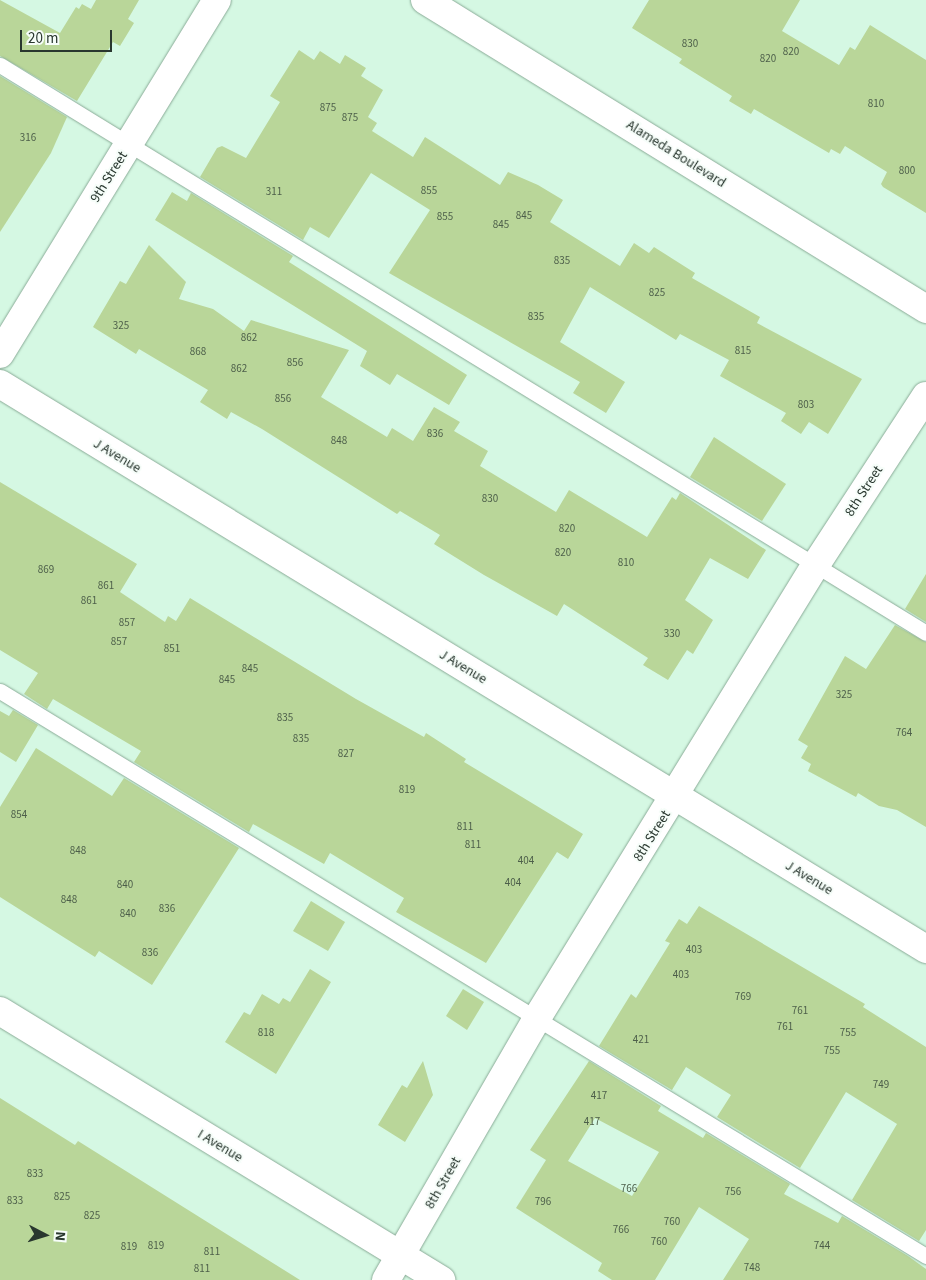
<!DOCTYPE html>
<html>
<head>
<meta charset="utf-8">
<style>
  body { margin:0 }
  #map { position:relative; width:926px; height:1280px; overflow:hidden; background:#d5f8e3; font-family:"Source Sans 3",sans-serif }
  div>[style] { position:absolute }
  .building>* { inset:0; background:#b9d699 }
  .roads { filter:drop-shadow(0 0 1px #8aab97) drop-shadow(0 0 1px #8aab97) }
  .lane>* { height:15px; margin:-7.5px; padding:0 7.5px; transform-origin:7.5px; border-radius:7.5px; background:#fff }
  .street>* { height:28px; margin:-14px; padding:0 14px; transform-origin:14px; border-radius:14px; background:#fff }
  .secondary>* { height:28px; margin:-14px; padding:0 14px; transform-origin:14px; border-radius:14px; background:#fff }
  span { translate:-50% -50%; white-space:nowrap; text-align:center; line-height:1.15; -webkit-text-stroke:4px #f6fdf9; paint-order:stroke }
  .number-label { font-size:11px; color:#4d5f4a }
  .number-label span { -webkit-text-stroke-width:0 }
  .street-label { font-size:14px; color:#29372f }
  .north { position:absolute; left:20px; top:1210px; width:50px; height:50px; -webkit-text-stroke:4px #f6fdf9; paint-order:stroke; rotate:95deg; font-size:14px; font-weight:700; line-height:20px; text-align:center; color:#29372f }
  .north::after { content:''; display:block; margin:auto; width:18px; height:22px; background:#29372f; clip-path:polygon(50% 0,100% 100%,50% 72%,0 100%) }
  .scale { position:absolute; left:20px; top:30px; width:92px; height:22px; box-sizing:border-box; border:2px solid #29372f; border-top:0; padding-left:6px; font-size:15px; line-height:18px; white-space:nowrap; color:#29372f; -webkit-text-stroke:4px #f6fdf9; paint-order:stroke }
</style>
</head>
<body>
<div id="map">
  <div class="building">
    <i style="clip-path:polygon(0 0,60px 33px,76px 7px,79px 9px,82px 4px,91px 9px,96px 0,139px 0,128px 19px,134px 23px,120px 46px,113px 42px,77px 101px,0 56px)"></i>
    <i style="clip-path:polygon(649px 0,800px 0,782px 31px,839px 65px,850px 47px,855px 50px,870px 25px,926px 60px,926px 213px,883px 187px,881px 184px,887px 172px,845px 146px,840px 154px,831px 149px,829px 153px,754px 109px,751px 114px,729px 101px,732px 96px,679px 63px,682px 59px,632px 28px)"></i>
    <i style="clip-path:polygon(299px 50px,314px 60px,320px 51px,340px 64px,345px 55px,366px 68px,361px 76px,383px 90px,368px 117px,377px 123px,372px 131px,413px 157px,425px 137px,500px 185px,508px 172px,538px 185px,563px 200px,550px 222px,620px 266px,634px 243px,649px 253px,654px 247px,695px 273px,692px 278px,760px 317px,757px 323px,862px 379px,828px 434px,809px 422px,801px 434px,781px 421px,786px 413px,720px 376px,729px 360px,680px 334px,676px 340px,590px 287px,560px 342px,625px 382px,606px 413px,573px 393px,580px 382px,389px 273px,430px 210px,371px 173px,329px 238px,310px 227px,303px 240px,200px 177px,217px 148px,222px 146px,246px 158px,280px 102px,270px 96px)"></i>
    <i style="clip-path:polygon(0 76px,67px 117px,51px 153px,0 232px)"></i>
    <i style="clip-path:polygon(172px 192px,187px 201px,191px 193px,293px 256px,289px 262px,467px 375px,449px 405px,397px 374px,390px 385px,360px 366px,367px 351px,155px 220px)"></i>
    <i style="clip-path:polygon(149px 245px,186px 282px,179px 299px,213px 309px,244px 331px,251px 320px,349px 350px,321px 397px,387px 437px,392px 428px,413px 441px,434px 407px,460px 422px,454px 431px,488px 451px,480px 466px,556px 512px,569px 490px,647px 537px,672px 497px,676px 500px,680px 493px,766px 550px,748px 579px,710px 558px,685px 600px,713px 620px,693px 654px,687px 650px,668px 680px,643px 665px,648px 658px,564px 604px,557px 616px,484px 575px,434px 544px,440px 535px,400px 511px,397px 514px,262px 429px,231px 412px,227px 419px,200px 402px,208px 390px,139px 349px,136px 354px,93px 327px,120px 281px,126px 284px)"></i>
    <i style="clip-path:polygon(714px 437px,786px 484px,762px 521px,690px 477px)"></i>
    <i style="clip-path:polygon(0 482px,137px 564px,120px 592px,165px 622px,168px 616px,176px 621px,190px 598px,356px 699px,424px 737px,426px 733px,466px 759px,464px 762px,583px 834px,568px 859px,557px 852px,486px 963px,396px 912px,404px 898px,330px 853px,324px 864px,253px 824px,249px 832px,134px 762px,141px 751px,53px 699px,47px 709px,24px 694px,38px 673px,0 650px)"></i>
    <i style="clip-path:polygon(926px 574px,926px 622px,905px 609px)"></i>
    <i style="clip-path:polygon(895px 625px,926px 642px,926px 827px,897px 810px,879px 806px,858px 793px,856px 797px,808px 771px,811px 764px,801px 758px,808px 746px,798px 740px,845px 656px,866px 669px)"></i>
    <i style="clip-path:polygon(13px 710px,38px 725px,16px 762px,0 752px,0 711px,9px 716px)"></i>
    <i style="clip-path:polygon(36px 748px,112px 796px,124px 778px,239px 848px,152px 985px,99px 951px,95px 957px,0 897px,0 807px)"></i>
    <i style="clip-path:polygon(311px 901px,345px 922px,328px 951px,293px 931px)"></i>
    <i style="clip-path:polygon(699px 906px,865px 1004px,863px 1007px,926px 1047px,926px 1230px,919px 1241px,852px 1200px,897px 1124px,846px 1092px,800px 1168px,717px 1117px,731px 1095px,686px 1067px,672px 1090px,599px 1046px,631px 994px,636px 998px,670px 943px,665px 941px,679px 919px,687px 924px)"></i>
    <i style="clip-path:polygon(310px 969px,331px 982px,276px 1074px,225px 1042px,244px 1012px,250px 1015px,262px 994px,279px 1004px,283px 998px,290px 1002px)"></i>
    <i style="clip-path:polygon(463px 989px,484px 1002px,467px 1030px,446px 1016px)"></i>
    <i style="clip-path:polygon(423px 1061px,433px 1095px,405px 1142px,378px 1125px,402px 1085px,407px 1088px)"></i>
    <i style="clip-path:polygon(evenodd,589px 1061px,661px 1106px,658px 1111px,703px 1138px,706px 1133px,790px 1184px,784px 1194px,838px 1223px,842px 1216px,908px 1256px,926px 1269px,926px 1280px,723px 1280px,749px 1239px,699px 1207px,655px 1280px,612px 1280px,598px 1271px,602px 1263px,516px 1208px,546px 1160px,530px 1150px,589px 1061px,595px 1118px,659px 1152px,632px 1196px,568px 1161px,595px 1118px)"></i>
    <i style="clip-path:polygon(0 1098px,75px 1145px,78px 1141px,300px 1280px,0 1280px)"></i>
  </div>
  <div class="roads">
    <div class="lane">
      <i style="left:0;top:65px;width:1086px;rotate:31.52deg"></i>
      <i style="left:0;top:691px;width:1085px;rotate:31.39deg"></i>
    </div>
    <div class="street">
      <i style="left:0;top:354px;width:415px;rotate:-58.5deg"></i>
      <i style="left:0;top:384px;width:1085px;rotate:31.39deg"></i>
      <i style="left:0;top:1011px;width:517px;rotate:31.38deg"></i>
    </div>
    <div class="secondary">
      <i style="left:425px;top:0;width:589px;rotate:31.66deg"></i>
      <i style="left:386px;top:1280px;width:302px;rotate:-60deg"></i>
      <i style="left:537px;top:1018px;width:531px;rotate:-58.41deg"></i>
      <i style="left:815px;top:566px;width:203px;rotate:-56.9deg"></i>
    </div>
  </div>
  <div class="number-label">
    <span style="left:690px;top:44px">830</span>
    <span style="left:791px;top:52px">820</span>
    <span style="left:768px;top:59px">820</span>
    <span style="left:876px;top:104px">810</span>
    <span style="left:328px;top:108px">875</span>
    <span style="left:350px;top:118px">875</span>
    <span style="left:28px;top:138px">316</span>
    <span style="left:907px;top:171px">800</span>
    <span style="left:429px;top:191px">855</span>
    <span style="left:274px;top:192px">311</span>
    <span style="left:524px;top:216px">845</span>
    <span style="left:445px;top:217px">855</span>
    <span style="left:501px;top:225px">845</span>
    <span style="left:562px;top:261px">835</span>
    <span style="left:657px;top:293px">825</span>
    <span style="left:536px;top:317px">835</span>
    <span style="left:121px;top:326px">325</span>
    <span style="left:249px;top:338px">862</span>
    <span style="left:743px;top:351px">815</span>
    <span style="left:198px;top:352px">868</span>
    <span style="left:295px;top:363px">856</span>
    <span style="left:239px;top:369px">862</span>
    <span style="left:283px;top:399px">856</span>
    <span style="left:806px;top:405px">803</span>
    <span style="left:435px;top:434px">836</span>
    <span style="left:339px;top:441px">848</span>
    <span style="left:490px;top:499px">830</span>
    <span style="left:567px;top:529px">820</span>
    <span style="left:563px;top:553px">820</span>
    <span style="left:626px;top:563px">810</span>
    <span style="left:46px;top:570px">869</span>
    <span style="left:106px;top:586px">861</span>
    <span style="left:89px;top:601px">861</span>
    <span style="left:127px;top:623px">857</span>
    <span style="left:672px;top:634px">330</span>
    <span style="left:119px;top:642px">857</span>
    <span style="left:172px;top:649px">851</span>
    <span style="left:250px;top:669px">845</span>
    <span style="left:227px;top:680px">845</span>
    <span style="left:844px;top:695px">325</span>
    <span style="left:285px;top:718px">835</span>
    <span style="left:904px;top:733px">764</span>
    <span style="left:301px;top:739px">835</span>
    <span style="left:346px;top:754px">827</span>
    <span style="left:407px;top:790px">819</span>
    <span style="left:19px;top:815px">854</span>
    <span style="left:465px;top:827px">811</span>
    <span style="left:473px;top:845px">811</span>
    <span style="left:78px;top:851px">848</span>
    <span style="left:526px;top:861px">404</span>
    <span style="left:513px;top:883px">404</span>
    <span style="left:125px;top:885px">840</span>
    <span style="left:69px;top:900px">848</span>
    <span style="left:167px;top:909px">836</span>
    <span style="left:128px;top:914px">840</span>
    <span style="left:694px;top:950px">403</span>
    <span style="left:150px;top:953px">836</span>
    <span style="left:681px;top:975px">403</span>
    <span style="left:743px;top:997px">769</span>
    <span style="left:800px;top:1011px">761</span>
    <span style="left:785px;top:1027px">761</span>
    <span style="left:266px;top:1033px">818</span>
    <span style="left:848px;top:1033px">755</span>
    <span style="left:641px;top:1040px">421</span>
    <span style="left:832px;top:1051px">755</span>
    <span style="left:881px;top:1085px">749</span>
    <span style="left:599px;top:1096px">417</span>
    <span style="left:592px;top:1122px">417</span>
    <span style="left:35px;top:1174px">833</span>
    <span style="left:629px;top:1189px">766</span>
    <span style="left:733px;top:1192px">756</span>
    <span style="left:62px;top:1197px">825</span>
    <span style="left:15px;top:1201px">833</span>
    <span style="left:543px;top:1202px">796</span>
    <span style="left:92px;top:1216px">825</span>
    <span style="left:672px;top:1222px">760</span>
    <span style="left:621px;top:1230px">766</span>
    <span style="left:659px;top:1242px">760</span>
    <span style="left:156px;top:1246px">819</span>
    <span style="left:822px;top:1246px">744</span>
    <span style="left:129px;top:1247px">819</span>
    <span style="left:212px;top:1252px">811</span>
    <span style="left:752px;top:1268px">748</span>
    <span style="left:202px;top:1269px">811</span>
  </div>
  <div class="street-label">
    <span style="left:676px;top:154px;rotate:32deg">Alameda Boulevard</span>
    <span style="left:109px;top:177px;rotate:-58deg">9th Street</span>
    <span style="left:117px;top:456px;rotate:31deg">J Avenue</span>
    <span style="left:864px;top:491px;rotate:-57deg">8th Street</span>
    <span style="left:463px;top:667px;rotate:31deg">J Avenue</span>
    <span style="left:652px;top:836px;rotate:-58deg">8th Street</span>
    <span style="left:809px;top:878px;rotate:31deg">J Avenue</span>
    <span style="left:220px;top:1146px;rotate:31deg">I Avenue</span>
    <span style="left:443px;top:1183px;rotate:-60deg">8th Street</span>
  </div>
  <div class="north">N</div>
  <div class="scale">20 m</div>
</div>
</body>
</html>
